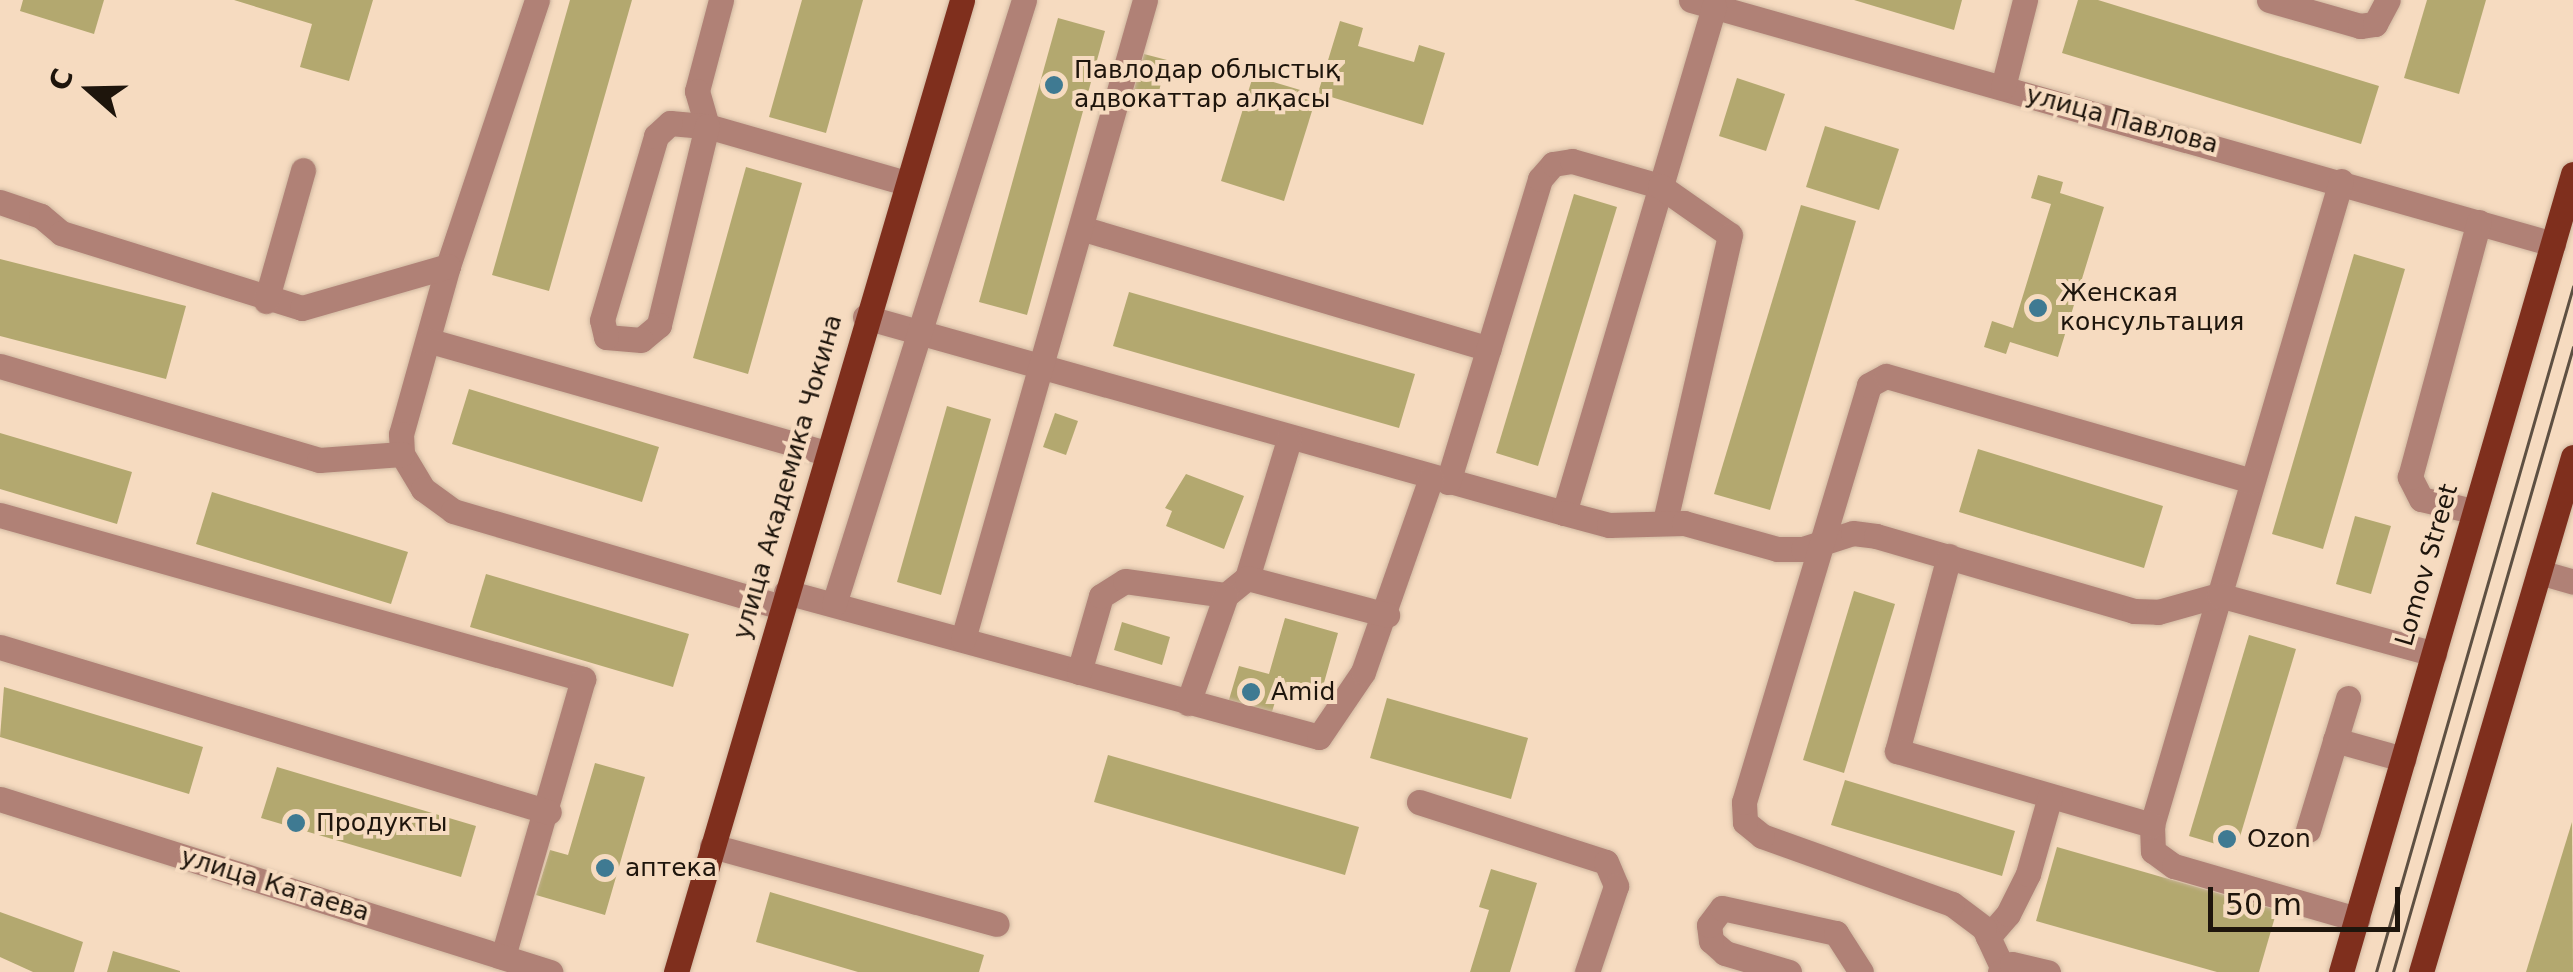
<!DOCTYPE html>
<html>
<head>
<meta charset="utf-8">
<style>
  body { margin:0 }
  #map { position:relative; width:2573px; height:972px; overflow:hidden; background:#f6dbc0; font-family:"DejaVu Sans",sans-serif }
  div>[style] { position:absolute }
  .building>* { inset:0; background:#b3a86f }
  .roads { filter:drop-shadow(0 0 2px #cfb7a0) drop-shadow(0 0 2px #cfb7a0) }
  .minor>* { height:25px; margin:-12.5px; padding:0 12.5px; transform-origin:12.5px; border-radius:12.5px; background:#b08176 }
  .major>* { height:25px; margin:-12.5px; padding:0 12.5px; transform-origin:12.5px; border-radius:12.5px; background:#7f2f1d }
  .tram>* { height:2.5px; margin:-1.25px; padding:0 1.25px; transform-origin:1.25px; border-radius:1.25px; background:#5e5042 }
  .dots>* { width:28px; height:28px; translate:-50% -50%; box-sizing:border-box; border:5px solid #f6dbc0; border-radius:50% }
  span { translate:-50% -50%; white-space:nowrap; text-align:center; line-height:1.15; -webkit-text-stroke:8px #f6dbc0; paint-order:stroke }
  .poi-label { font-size:25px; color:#1e150c }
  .left { translate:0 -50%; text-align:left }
  .street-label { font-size:25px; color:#1e150c }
  .north { position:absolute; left:40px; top:40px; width:100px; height:100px; -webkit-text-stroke:8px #f6dbc0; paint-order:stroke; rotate:290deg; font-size:28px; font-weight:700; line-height:40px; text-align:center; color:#1e150c }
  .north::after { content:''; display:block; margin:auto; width:35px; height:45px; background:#1e150c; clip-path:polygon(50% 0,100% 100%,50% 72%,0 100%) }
  .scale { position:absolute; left:2208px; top:887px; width:192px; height:45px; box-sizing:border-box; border:5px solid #1e150c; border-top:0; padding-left:12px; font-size:30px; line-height:35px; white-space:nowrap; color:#1e150c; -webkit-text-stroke:8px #f6dbc0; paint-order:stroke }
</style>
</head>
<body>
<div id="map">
  <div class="building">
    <i style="clip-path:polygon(23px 0,104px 0,94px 34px,20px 11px)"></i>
    <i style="clip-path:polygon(234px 0,373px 0,349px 81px,300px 67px,312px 24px)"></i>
    <i style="clip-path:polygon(570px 0,632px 0,549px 291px,492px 275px)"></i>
    <i style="clip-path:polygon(802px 0,863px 0,826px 133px,769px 117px)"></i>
    <i style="clip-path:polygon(1854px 0,1962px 0,1954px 30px)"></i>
    <i style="clip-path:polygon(2078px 0,2098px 0,2379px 86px,2361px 144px,2062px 53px)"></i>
    <i style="clip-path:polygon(2427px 0,2486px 0,2459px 94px,2404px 78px)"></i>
    <i style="clip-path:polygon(1058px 18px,1105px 31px,1027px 315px,979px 302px)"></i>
    <i style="clip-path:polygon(1340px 21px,1363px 28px,1358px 46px,1414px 62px,1419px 45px,1445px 53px,1423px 125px,1318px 93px)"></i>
    <i style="clip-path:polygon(1144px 54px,1167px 60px,1158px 95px,1134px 89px)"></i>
    <i style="clip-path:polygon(1253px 76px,1317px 95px,1284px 201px,1221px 181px)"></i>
    <i style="clip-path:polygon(1737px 78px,1785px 94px,1766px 151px,1719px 136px)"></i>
    <i style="clip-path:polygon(1825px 126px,1899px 149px,1879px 210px,1806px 187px)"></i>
    <i style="clip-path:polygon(746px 167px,802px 183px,748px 374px,693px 358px)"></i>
    <i style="clip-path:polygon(2038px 175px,2063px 182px,2060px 193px,2104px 207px,2058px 357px,2010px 342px,2006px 354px,1984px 347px,1992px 321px,2013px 328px,2051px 204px,2031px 198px)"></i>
    <i style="clip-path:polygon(1574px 194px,1617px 207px,1538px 466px,1496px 453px)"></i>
    <i style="clip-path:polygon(1801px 205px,1856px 221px,1770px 510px,1714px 494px)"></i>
    <i style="clip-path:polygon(2354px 254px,2405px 269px,2323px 549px,2272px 534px)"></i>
    <i style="clip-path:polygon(0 259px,186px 306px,166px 379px,0 336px)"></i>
    <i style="clip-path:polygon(1129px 292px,1415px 374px,1399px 428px,1113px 346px)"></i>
    <i style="clip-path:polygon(469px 389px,659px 447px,642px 502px,452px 444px)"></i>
    <i style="clip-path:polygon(947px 406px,991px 419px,941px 595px,897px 582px)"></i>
    <i style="clip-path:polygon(1055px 413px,1078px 421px,1066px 455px,1043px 447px)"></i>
    <i style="clip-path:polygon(0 433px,132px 472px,117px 524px,0 489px)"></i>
    <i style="clip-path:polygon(1978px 449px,2163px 506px,2144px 568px,1959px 512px)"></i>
    <i style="clip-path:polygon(1186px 474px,1244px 496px,1224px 549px,1166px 526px,1172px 511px,1165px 508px)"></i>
    <i style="clip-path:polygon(212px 492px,408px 552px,391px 604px,196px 544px)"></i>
    <i style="clip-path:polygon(2355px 516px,2391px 526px,2371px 594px,2336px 584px)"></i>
    <i style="clip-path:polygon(486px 574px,689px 634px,673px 687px,470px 627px)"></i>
    <i style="clip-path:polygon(1854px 591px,1895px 604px,1844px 773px,1803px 760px)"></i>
    <i style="clip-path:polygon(1285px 618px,1338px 633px,1318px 704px,1278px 692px,1271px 715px,1228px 703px,1239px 666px,1269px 674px)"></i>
    <i style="clip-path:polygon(1122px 622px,1170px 637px,1162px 665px,1114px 650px)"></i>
    <i style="clip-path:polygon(2249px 635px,2296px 649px,2236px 850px,2189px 836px)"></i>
    <i style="clip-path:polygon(4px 687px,203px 747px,189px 794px,0 737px)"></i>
    <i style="clip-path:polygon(1387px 698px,1528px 738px,1511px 799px,1370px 758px)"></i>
    <i style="clip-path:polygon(1108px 755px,1359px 827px,1345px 875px,1094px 802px)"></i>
    <i style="clip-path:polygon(595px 763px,645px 777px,605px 915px,536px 895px,550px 850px,568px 855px)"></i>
    <i style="clip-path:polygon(277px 767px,476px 826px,461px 877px,261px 818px)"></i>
    <i style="clip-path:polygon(1845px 780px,2015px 831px,2002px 876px,1831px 825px)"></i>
    <i style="clip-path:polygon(2572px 822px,2573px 972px,2526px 972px)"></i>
    <i style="clip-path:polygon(2057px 847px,2277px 910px,2259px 972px,2217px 972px,2036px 921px)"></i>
    <i style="clip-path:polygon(1491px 869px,1537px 883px,1510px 972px,1470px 972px,1489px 910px,1479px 907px)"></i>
    <i style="clip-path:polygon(770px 892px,984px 955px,979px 972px,858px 972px,756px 942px)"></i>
    <i style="clip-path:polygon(0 912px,83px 942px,74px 972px,33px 972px,0 957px)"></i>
    <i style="clip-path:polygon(113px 951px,180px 971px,180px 972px,107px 972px)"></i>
  </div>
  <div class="roads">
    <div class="minor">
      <i style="left:537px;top:0;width:280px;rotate:108.5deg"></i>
      <i style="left:448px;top:266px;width:174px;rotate:105.6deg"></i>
      <i style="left:401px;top:434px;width:20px;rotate:87deg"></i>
      <i style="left:402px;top:454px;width:41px;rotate:59deg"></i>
      <i style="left:423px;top:489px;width:37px;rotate:36deg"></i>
      <i style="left:453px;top:511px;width:343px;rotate:16.3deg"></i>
      <i style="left:721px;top:0;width:94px;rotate:104.8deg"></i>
      <i style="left:697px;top:91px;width:36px;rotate:74deg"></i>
      <i style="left:707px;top:126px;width:207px;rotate:16deg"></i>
      <i style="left:1691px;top:0;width:896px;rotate:15.8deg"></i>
      <i style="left:2269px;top:0;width:95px;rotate:15.9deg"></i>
      <i style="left:2360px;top:26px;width:15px;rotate:-8deg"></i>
      <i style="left:2375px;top:24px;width:27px;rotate:-62deg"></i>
      <i style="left:2003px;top:87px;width:90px;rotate:-75.8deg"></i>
      <i style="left:670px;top:123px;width:37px;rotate:5deg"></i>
      <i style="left:707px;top:126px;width:205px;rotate:103.6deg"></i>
      <i style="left:659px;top:325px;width:23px;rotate:140deg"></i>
      <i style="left:641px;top:340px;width:35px;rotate:-175deg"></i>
      <i style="left:606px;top:337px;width:17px;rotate:-103deg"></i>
      <i style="left:602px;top:320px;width:192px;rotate:-73.6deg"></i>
      <i style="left:656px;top:136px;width:19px;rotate:-43deg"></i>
      <i style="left:2341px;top:181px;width:671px;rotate:106.36deg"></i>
      <i style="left:2152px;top:825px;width:26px;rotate:88deg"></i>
      <i style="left:2153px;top:851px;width:26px;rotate:36deg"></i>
      <i style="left:2174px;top:866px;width:191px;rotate:16.2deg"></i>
      <i style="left:0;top:202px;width:43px;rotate:18.9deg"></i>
      <i style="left:41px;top:216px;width:26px;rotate:40deg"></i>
      <i style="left:61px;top:233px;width:252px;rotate:17.3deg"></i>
      <i style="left:302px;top:308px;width:152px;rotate:-16deg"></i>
      <i style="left:1084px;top:229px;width:422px;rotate:16.5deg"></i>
      <i style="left:266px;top:301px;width:136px;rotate:-74.2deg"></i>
      <i style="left:865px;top:317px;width:726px;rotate:15.66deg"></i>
      <i style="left:1564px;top:513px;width:528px;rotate:-73.49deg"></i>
      <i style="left:430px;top:341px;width:412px;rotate:15.8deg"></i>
      <i style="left:0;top:366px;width:333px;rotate:16.4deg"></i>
      <i style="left:319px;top:460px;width:83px;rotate:-4.1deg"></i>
      <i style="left:1448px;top:482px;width:317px;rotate:-73.1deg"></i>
      <i style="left:1540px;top:179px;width:20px;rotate:-49deg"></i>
      <i style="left:1553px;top:164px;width:19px;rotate:-9deg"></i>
      <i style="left:1572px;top:161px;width:91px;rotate:15.9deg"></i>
      <i style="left:1660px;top:186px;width:85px;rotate:35deg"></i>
      <i style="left:1730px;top:235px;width:292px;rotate:102.8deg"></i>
      <i style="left:2473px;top:511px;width:53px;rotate:-167deg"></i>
      <i style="left:2421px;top:499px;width:25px;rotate:-117deg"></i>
      <i style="left:2410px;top:477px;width:264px;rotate:-74.9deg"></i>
      <i style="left:1564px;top:513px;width:47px;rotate:14.9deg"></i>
      <i style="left:1609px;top:525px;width:75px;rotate:-1.5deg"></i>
      <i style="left:1684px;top:523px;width:97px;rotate:15.6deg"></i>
      <i style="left:1777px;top:549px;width:26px"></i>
      <i style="left:1803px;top:549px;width:52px;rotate:-17.7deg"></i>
      <i style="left:1853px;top:533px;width:23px;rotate:7deg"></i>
      <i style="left:1876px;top:536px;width:269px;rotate:16.2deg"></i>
      <i style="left:2134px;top:611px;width:24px;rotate:2deg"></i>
      <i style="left:2158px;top:612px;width:63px;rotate:-15.6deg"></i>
      <i style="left:2219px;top:595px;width:223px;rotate:15.3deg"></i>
      <i style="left:0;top:515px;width:606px;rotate:15.71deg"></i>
      <i style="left:583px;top:679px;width:289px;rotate:106.1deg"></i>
      <i style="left:1949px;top:556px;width:202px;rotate:104.9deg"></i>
      <i style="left:1897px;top:751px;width:266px;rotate:16.2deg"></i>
      <i style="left:2539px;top:572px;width:35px;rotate:16deg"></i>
      <i style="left:1247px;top:578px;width:144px;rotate:-73.1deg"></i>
      <i style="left:786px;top:592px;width:552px;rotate:15.22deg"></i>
      <i style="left:1319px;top:737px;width:78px;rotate:-55.9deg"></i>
      <i style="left:1363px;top:672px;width:206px;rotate:-70.7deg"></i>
      <i style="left:834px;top:604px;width:633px;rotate:-72.54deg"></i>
      <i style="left:963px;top:639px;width:664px;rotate:-74.1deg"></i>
      <i style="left:0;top:647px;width:573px;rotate:16.73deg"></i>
      <i style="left:1079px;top:672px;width:79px;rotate:-73.9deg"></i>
      <i style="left:1101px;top:596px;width:28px;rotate:-32deg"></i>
      <i style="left:1125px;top:581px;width:102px;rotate:7.9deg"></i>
      <i style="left:1226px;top:595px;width:27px;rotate:-39deg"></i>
      <i style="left:1247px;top:578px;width:145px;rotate:14.8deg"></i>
      <i style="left:1188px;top:703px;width:114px;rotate:-70.6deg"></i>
      <i style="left:2335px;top:740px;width:71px;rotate:15.6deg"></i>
      <i style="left:0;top:799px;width:577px;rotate:17.46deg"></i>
      <i style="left:1419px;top:802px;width:196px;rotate:17.8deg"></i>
      <i style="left:1606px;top:862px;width:26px;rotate:67deg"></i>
      <i style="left:1616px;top:886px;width:91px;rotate:108.6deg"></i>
      <i style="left:2308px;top:830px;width:138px;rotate:-73.1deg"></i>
      <i style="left:712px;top:846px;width:295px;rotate:15.3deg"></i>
      <i style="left:1988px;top:937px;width:30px;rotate:-49deg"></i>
      <i style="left:2008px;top:914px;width:45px;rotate:-63.4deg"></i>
      <i style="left:2028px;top:874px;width:81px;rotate:-74.2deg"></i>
      <i style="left:2003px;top:969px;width:45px;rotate:-114.9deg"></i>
      <i style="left:1984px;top:928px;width:40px;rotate:-143deg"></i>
      <i style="left:1952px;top:904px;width:202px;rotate:-160.3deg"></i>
      <i style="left:1762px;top:836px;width:22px;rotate:-141deg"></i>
      <i style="left:1745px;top:822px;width:20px;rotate:-93deg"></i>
      <i style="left:1744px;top:802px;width:435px;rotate:-73.3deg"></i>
      <i style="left:1869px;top:385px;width:19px;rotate:-28deg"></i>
      <i style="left:1886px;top:376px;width:381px;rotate:16deg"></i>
      <i style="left:1789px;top:972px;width:67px;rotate:-163.5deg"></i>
      <i style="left:1725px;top:953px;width:18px;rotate:-139deg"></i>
      <i style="left:1711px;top:941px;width:16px;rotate:-97deg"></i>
      <i style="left:1709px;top:925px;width:21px;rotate:-53deg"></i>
      <i style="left:1722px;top:908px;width:117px;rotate:12.4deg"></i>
      <i style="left:1836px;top:933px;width:46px;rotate:57.3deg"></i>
      <i style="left:2000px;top:972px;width:14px;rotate:-34deg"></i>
      <i style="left:2012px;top:964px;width:37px;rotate:13deg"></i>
    </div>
    <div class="major">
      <i style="left:676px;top:972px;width:1013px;rotate:-73.6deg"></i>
      <i style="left:2341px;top:972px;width:831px;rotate:-73.79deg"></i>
      <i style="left:2421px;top:972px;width:537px;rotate:-73.56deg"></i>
    </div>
  </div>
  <div class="tram">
    <i style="left:2376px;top:972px;width:713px;rotate:-73.96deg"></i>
    <i style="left:2393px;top:972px;width:650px;rotate:-73.93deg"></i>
  </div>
  <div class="dots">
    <i style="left:1054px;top:85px;background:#3f7a92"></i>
    <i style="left:2038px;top:308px;background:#3f7a92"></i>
    <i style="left:1251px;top:692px;background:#3f7a92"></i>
    <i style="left:296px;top:823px;background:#3f7a92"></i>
    <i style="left:2227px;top:839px;background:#3f7a92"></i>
    <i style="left:605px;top:868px;background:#3f7a92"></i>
  </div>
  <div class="poi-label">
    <span class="left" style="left:1074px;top:85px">Павлодар облыстық<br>адвокаттар алқасы</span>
    <span class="left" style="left:2060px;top:308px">Женская<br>консультация</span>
    <span class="left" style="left:1271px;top:692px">Amid</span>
    <span class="left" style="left:316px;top:823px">Продукты</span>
    <span class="left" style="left:2247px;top:839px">Ozon</span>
    <span class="left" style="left:625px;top:868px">аптека</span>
  </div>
  <div class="street-label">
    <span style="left:2122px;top:120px;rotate:15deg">улица Павлова</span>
    <span style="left:788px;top:477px;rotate:-74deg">улица Академика Чокина</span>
    <span style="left:2427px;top:565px;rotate:-74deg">Lomov Street</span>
    <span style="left:275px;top:885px;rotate:17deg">улица Катаева</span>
  </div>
  <div class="north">С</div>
  <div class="scale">50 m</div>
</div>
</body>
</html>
